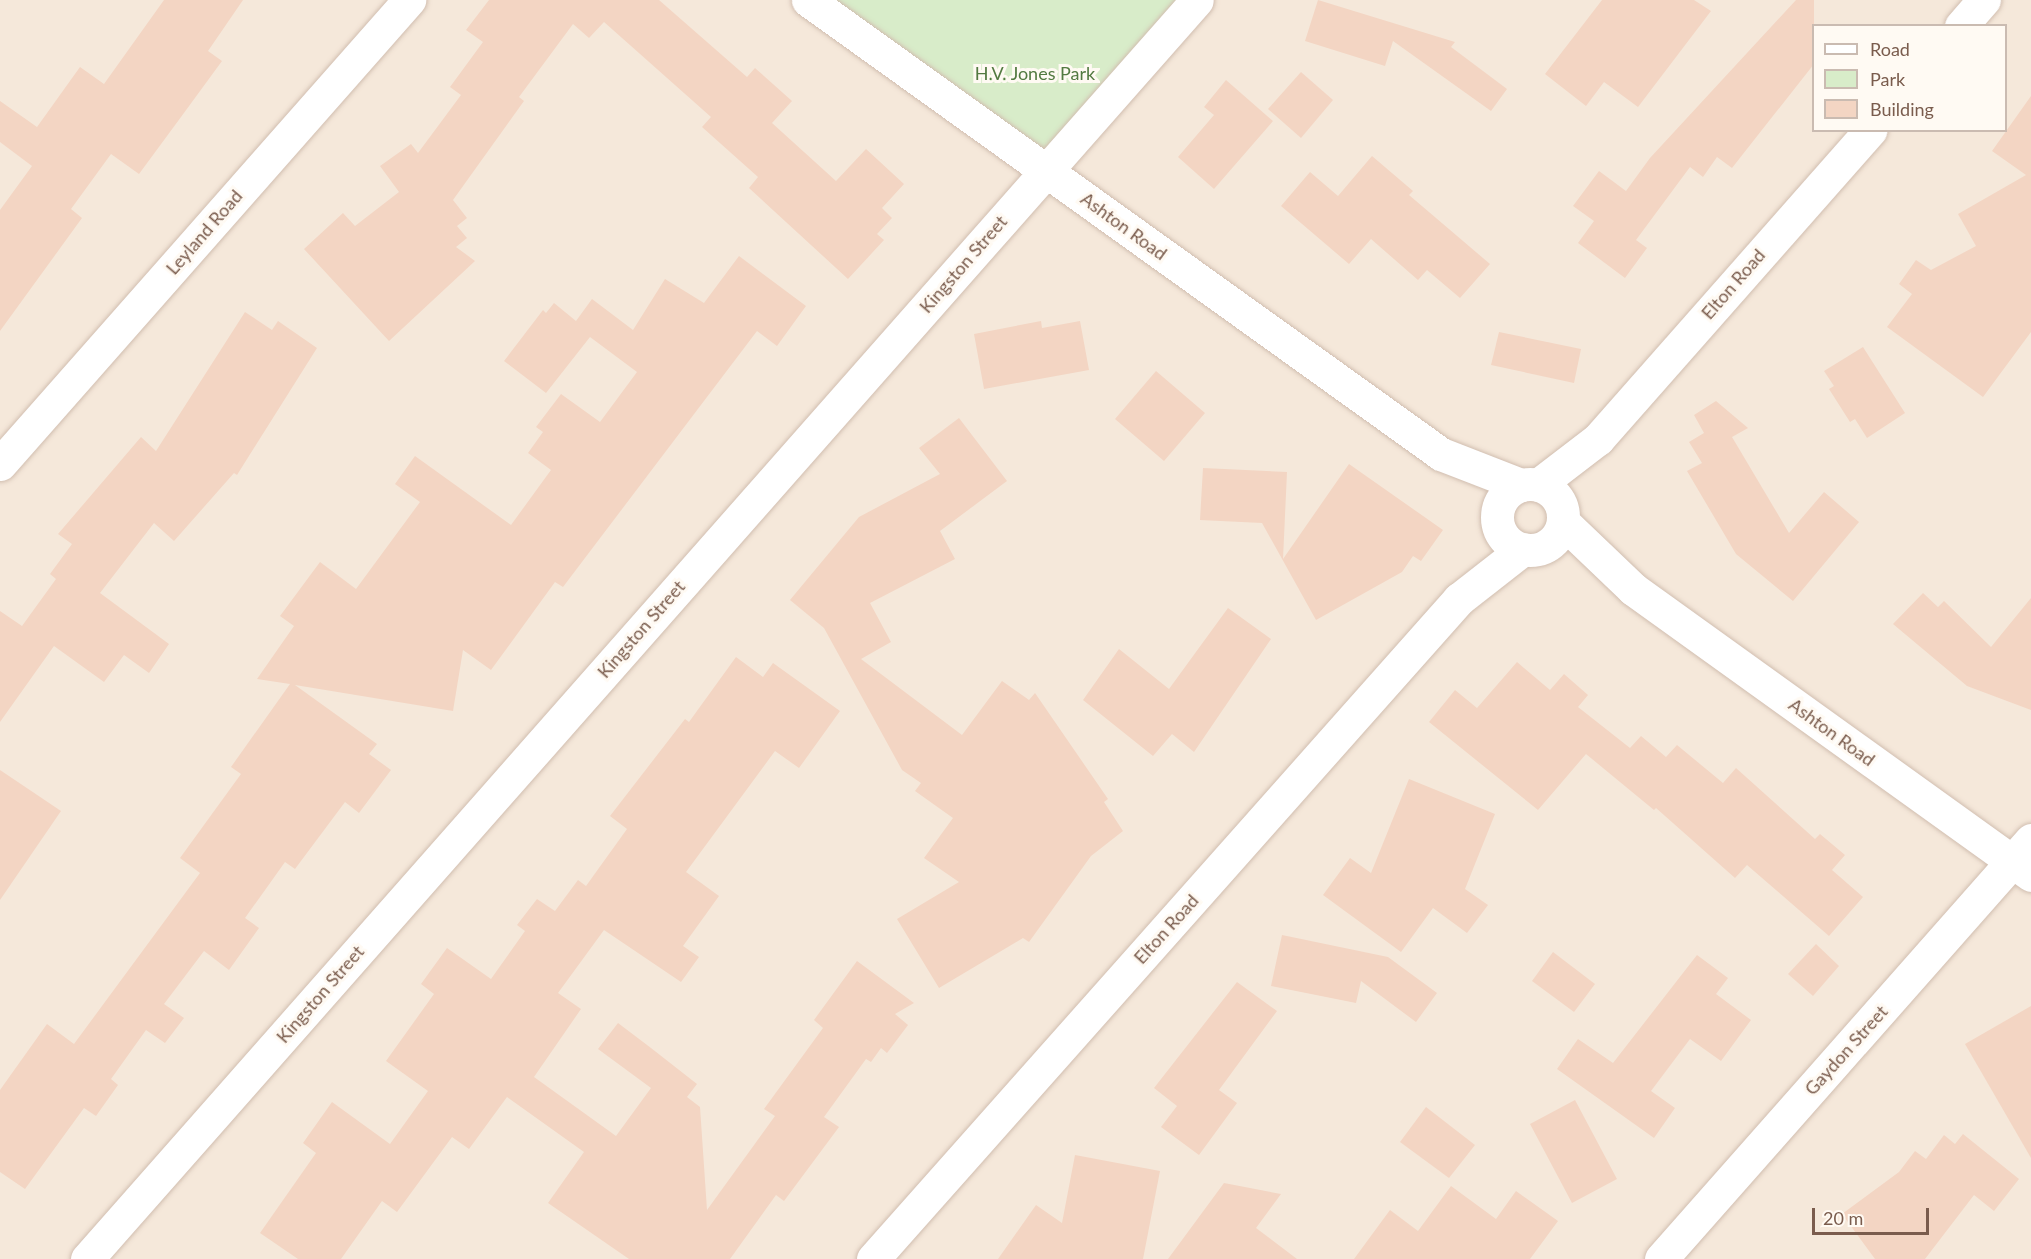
<!DOCTYPE html>
<html>
<head>
<meta charset="utf-8">
<style>
  body { margin:0 }
  #map { position:relative; width:2031px; height:1259px; overflow:hidden; background:#fdf6ec; font-family:Lato,sans-serif }
  div>[style] { position:absolute }
  .residential>* { inset:0; background:#f5e8da }
  .green>* { inset:0; background:#d8ecc9 }
  .building>* { inset:0; background:#f3d5c3 }
  .roads { filter:drop-shadow(0 0 2px #d1beb0) drop-shadow(0 0 2px #d1beb0) }
  .minor>* { height:33px; margin:-16.5px; padding:0 16.5px; transform-origin:16.5px; border-radius:16.5px; background:#fff }
  .minor>.ring { margin:-16.5px; padding:0; box-sizing:content-box; background:none; border:33px solid #fff; border-radius:50% }
  span { translate:-50% -50%; white-space:nowrap; text-align:center; line-height:1.15; -webkit-text-stroke:6px #fffaf3; paint-order:stroke }
  .park-label { font-size:18px; color:#537a41 }
  .street-label { font-size:18px; color:#7a5c4d }
  .legend { position:absolute; left:1812px; top:24px; width:195px; height:108px; box-sizing:border-box; background:#fffaf3; border:2px solid #cabbb1; margin:0; padding:8px 10px; list-style:none; font-size:18px; color:#7a5c4d }
  .legend li { display:flex; align-items:center; gap:12px; height:30px }
  .legend b { width:30px; border:2px solid #cabbb1 }
  .scale { position:absolute; left:1812px; top:1208px; width:117px; height:27px; box-sizing:border-box; border:3px solid #7a5c4d; border-top:0; padding-left:8px; font-size:18px; line-height:21px; white-space:nowrap; color:#7a5c4d; -webkit-text-stroke:4px #fffaf3; paint-order:stroke }
</style>
</head>
<body>
<div id="map">
  <div class="residential">
    <i style="clip-path:polygon(evenodd,0 0,2031px 0,2031px 1259px,0 1259px,0 0,1814px 26px,2006px 26px,2006px 130px,1814px 130px,1814px 26px)"></i>
  </div>
  <div class="green">
    <i style="clip-path:polygon(808px 0,1197px 0,1046px 170px)"></i>
  </div>
  <div class="building">
    <i style="clip-path:polygon(164px 0,243px 0,208px 51px,222px 61px,181px 117px,139px 174px,111px 154px,71px 209px,82px 218px,0 331px,0 210px,32px 166px,0 142px,0 101px,37px 127px,80px 67px,104px 84px)"></i>
    <i style="clip-path:polygon(489px 0,659px 0,747px 77px,755px 68px,792px 101px,772px 123px,836px 181px,866px 149px,904px 184px,882px 208px,892px 218px,877px 234px,884px 240px,848px 279px,749px 188px,758px 177px,702px 127px,711px 117px,604px 22px,589px 38px,573px 24px,519px 97px,524px 101px,453px 200px,467px 218px,457px 226px,467px 238px,456px 247px,475px 261px,389px 341px,304px 249px,343px 213px,355px 226px,399px 192px,380px 166px,411px 144px,418px 153px,461px 95px,450px 87px,483px 42px,466px 30px)"></i>
    <i style="clip-path:polygon(1318px 0,1455px 42px,1451px 47px,1507px 89px,1491px 111px,1393px 41px,1385px 66px,1305px 41px)"></i>
    <i style="clip-path:polygon(1602px 0,1694px 0,1711px 11px,1638px 107px,1604px 82px,1586px 106px,1545px 74px)"></i>
    <i style="clip-path:polygon(1796px 0,1814px 0,1814px 64px,1732px 168px,1717px 157px,1703px 177px,1690px 167px,1636px 240px,1647px 248px,1625px 278px,1578px 243px,1594px 221px,1573px 206px,1599px 171px,1626px 191px,1650px 158px)"></i>
    <i style="clip-path:polygon(1301px 72px,1333px 100px,1301px 138px,1268px 109px)"></i>
    <i style="clip-path:polygon(1226px 80px,1273px 121px,1214px 189px,1178px 157px,1214px 115px,1204px 107px)"></i>
    <i style="clip-path:polygon(2031px 96px,2031px 332px,1983px 397px,1887px 327px,1912px 294px,1899px 284px,1916px 260px,1931px 270px,1976px 246px,1958px 214px,2026px 175px,1992px 151px)"></i>
    <i style="clip-path:polygon(1372px 156px,1413px 191px,1409px 195px,1490px 264px,1460px 298px,1427px 270px,1418px 280px,1371px 239px,1349px 264px,1281px 206px,1310px 172px,1338px 196px)"></i>
    <i style="clip-path:polygon(739px 256px,806px 306px,777px 346px,757px 331px,563px 587px,555px 582px,491px 670px,463px 650px,453px 711px,295px 685px,377px 744px,369px 754px,391px 770px,359px 813px,345px 802px,295px 869px,285px 862px,245px 918px,259px 928px,229px 970px,204px 951px,164px 1004px,184px 1018px,165px 1043px,146px 1030px,111px 1079px,118px 1085px,96px 1116px,84px 1108px,25px 1189px,0 1172px,0 1090px,47px 1024px,74px 1044px,200px 873px,180px 858px,241px 774px,231px 767px,290px 684px,257px 679px,294px 626px,280px 616px,320px 562px,356px 589px,420px 502px,395px 484px,415px 456px,511px 525px,551px 470px,528px 453px,543px 432px,536px 427px,561px 394px,600px 422px,637px 372px,590px 337px,546px 393px,504px 361px,543px 310px,546px 313px,554px 303px,576px 321px,592px 299px,633px 330px,665px 279px,704px 303px)"></i>
    <i style="clip-path:polygon(245px 312px,272px 330px,278px 321px,317px 348px,237px 475px,234px 473px,174px 541px,154px 523px,100px 593px,169px 644px,149px 673px,124px 655px,104px 682px,54px 646px,0 722px,0 611px,22px 626px,56px 579px,50px 574px,72px 544px,58px 534px,141px 437px,156px 451px)"></i>
    <i style="clip-path:polygon(1041px 321px,1042px 328px,1080px 321px,1089px 370px,984px 389px,974px 334px)"></i>
    <i style="clip-path:polygon(1499px 332px,1581px 349px,1574px 383px,1491px 365px)"></i>
    <i style="clip-path:polygon(1863px 347px,1905px 413px,1867px 438px,1855px 419px,1850px 422px,1829px 389px,1834px 386px,1824px 371px)"></i>
    <i style="clip-path:polygon(1156px 371px,1205px 413px,1164px 461px,1115px 419px)"></i>
    <i style="clip-path:polygon(1716px 401px,1748px 428px,1732px 437px,1789px 533px,1824px 492px,1859px 522px,1793px 601px,1736px 554px,1687px 471px,1702px 463px,1689px 442px,1704px 433px,1694px 415px)"></i>
    <i style="clip-path:polygon(959px 418px,1007px 481px,940px 531px,955px 559px,870px 603px,891px 642px,861px 659px,962px 735px,1002px 681px,1029px 700px,1035px 693px,1108px 799px,1104px 802px,1123px 831px,1091px 856px,1029px 942px,1023px 938px,939px 988px,897px 919px,959px 882px,924px 858px,953px 818px,915px 791px,921px 783px,902px 770px,824px 628px,790px 600px,859px 517px,940px 474px,919px 448px)"></i>
    <i style="clip-path:polygon(1349px 464px,1443px 530px,1421px 561px,1413px 556px,1402px 572px,1316px 620px,1262px 523px,1200px 520px,1203px 468px,1287px 472px,1283px 559px)"></i>
    <i style="clip-path:polygon(1923px 593px,1938px 607px,1944px 601px,1991px 647px,2031px 598px,2031px 710px,1967px 686px,1893px 624px)"></i>
    <i style="clip-path:polygon(1228px 608px,1271px 639px,1194px 752px,1172px 734px,1153px 756px,1083px 700px,1119px 649px,1169px 689px)"></i>
    <i style="clip-path:polygon(736px 657px,763px 677px,773px 663px,840px 711px,799px 768px,775px 751px,686px 872px,719px 896px,683px 946px,699px 957px,681px 982px,604px 930px,558px 993px,581px 1009px,534px 1077px,616px 1136px,651px 1088px,598px 1049px,618px 1023px,651px 1048px,697px 1084px,687px 1097px,700px 1107px,707px 1210px,775px 1116px,764px 1109px,823px 1028px,814px 1020px,857px 961px,914px 1003px,895px 1014px,908px 1025px,887px 1053px,881px 1048px,871px 1062px,866px 1059px,824px 1117px,839px 1127px,784px 1201px,776px 1195px,730px 1259px,629px 1259px,548px 1203px,584px 1152px,507px 1097px,469px 1149px,452px 1137px,397px 1212px,382px 1201px,341px 1259px,298px 1259px,260px 1233px,316px 1153px,303px 1143px,332px 1102px,390px 1144px,428px 1091px,386px 1061px,434px 994px,421px 984px,447px 948px,491px 979px,525px 931px,517px 925px,537px 899px,555px 911px,578px 880px,586px 886px,627px 829px,610px 816px,685px 719px,689px 722px)"></i>
    <i style="clip-path:polygon(1517px 662px,1550px 690px,1564px 674px,1588px 695px,1578px 707px,1630px 748px,1641px 736px,1666px 757px,1677px 745px,1723px 783px,1736px 768px,1815px 839px,1820px 834px,1845px 855px,1832px 870px,1863px 897px,1829px 936px,1747px 865px,1735px 878px,1656px 808px,1654px 810px,1586px 754px,1538px 810px,1429px 722px,1455px 690px,1477px 708px)"></i>
    <i style="clip-path:polygon(0 770px,61px 811px,0 900px)"></i>
    <i style="clip-path:polygon(1409px 779px,1495px 814px,1465px 889px,1488px 905px,1467px 933px,1433px 908px,1401px 952px,1323px 895px,1350px 858px,1371px 873px)"></i>
    <i style="clip-path:polygon(1282px 935px,1388px 957px,1437px 993px,1416px 1022px,1361px 981px,1356px 1003px,1271px 986px)"></i>
    <i style="clip-path:polygon(1816px 944px,1839px 966px,1813px 996px,1788px 974px)"></i>
    <i style="clip-path:polygon(1553px 952px,1595px 984px,1574px 1012px,1532px 981px)"></i>
    <i style="clip-path:polygon(1697px 955px,1728px 978px,1716px 994px,1751px 1020px,1721px 1061px,1690px 1039px,1651px 1091px,1675px 1108px,1654px 1138px,1557px 1069px,1578px 1039px,1613px 1063px)"></i>
    <i style="clip-path:polygon(1237px 982px,1277px 1011px,1219px 1090px,1237px 1103px,1199px 1155px,1161px 1127px,1177px 1106px,1154px 1088px)"></i>
    <i style="clip-path:polygon(2031px 1006px,2031px 1158px,1965px 1044px)"></i>
    <i style="clip-path:polygon(1575px 1100px,1617px 1179px,1572px 1203px,1530px 1124px)"></i>
    <i style="clip-path:polygon(1426px 1107px,1475px 1145px,1449px 1178px,1400px 1142px)"></i>
    <i style="clip-path:polygon(1963px 1134px,2019px 1179px,1994px 1211px,1974px 1195px,1925px 1259px,1875px 1259px,1842px 1214px,1899px 1172px,1915px 1151px,1926px 1159px,1944px 1135px,1955px 1144px)"></i>
    <i style="clip-path:polygon(1075px 1155px,1160px 1171px,1143px 1259px,998px 1259px,1036px 1205px,1062px 1223px)"></i>
    <i style="clip-path:polygon(1224px 1183px,1281px 1194px,1256px 1228px,1297px 1259px,1168px 1259px)"></i>
    <i style="clip-path:polygon(1451px 1186px,1496px 1219px,1516px 1191px,1558px 1221px,1530px 1259px,1354px 1259px,1390px 1210px,1418px 1231px)"></i>
  </div>
  <div class="roads">
    <div class="minor">
      <i style="left:808px;top:0;width:779px;rotate:35.65deg"></i>
      <i style="left:1441px;top:454px;width:86px;rotate:21.2deg"></i>
      <i style="left:1961px;top:26px;width:35px;rotate:-49deg"></i>
      <i style="left:0;top:464px;width:619px;rotate:-48.6deg"></i>
      <i class="ring" style="left:1497px;top:484px;width:33px;height:33px"></i>
      <i style="left:1538px;top:485px;width:76px;rotate:-37.5deg"></i>
      <i style="left:1598px;top:439px;width:412px;rotate:-48.6deg"></i>
      <i style="left:1563px;top:522px;width:97px;rotate:43.7deg"></i>
      <i style="left:1633px;top:589px;width:490px;rotate:35.7deg"></i>
      <i style="left:87px;top:1259px;width:1678px;rotate:-48.6deg"></i>
      <i style="left:873px;top:1259px;width:883px;rotate:-48.4deg"></i>
      <i style="left:1459px;top:599px;width:81px;rotate:-38deg"></i>
      <i style="left:1661px;top:1259px;width:559px;rotate:-48.55deg"></i>
    </div>
  </div>
  <div class="park-label">
    <span style="left:1035px;top:73px">H.V. Jones Park</span>
  </div>
  <div class="street-label">
    <span style="left:1124px;top:226px;rotate:36deg">Ashton Road</span>
    <span style="left:204px;top:232px;rotate:-49deg">Leyland Road</span>
    <span style="left:963px;top:264px;rotate:-49deg">Kingston Street</span>
    <span style="left:1733px;top:284px;rotate:-49deg">Elton Road</span>
    <span style="left:641px;top:629px;rotate:-49deg">Kingston Street</span>
    <span style="left:1832px;top:732px;rotate:36deg">Ashton Road</span>
    <span style="left:1166px;top:929px;rotate:-48deg">Elton Road</span>
    <span style="left:320px;top:994px;rotate:-49deg">Kingston Street</span>
    <span style="left:1846px;top:1050px;rotate:-48deg">Gaydon Street</span>
  </div>
  <ul class="legend">
  <li><b style="height:8px;background:#fff"></b>Road</li>
  <li><b style="height:16px;background:#d8ecc9"></b>Park</li>
  <li><b style="height:16px;background:#f3d5c3"></b>Building</li>
  </ul>
  <div class="scale">20 m</div>
</div>
</body>
</html>
